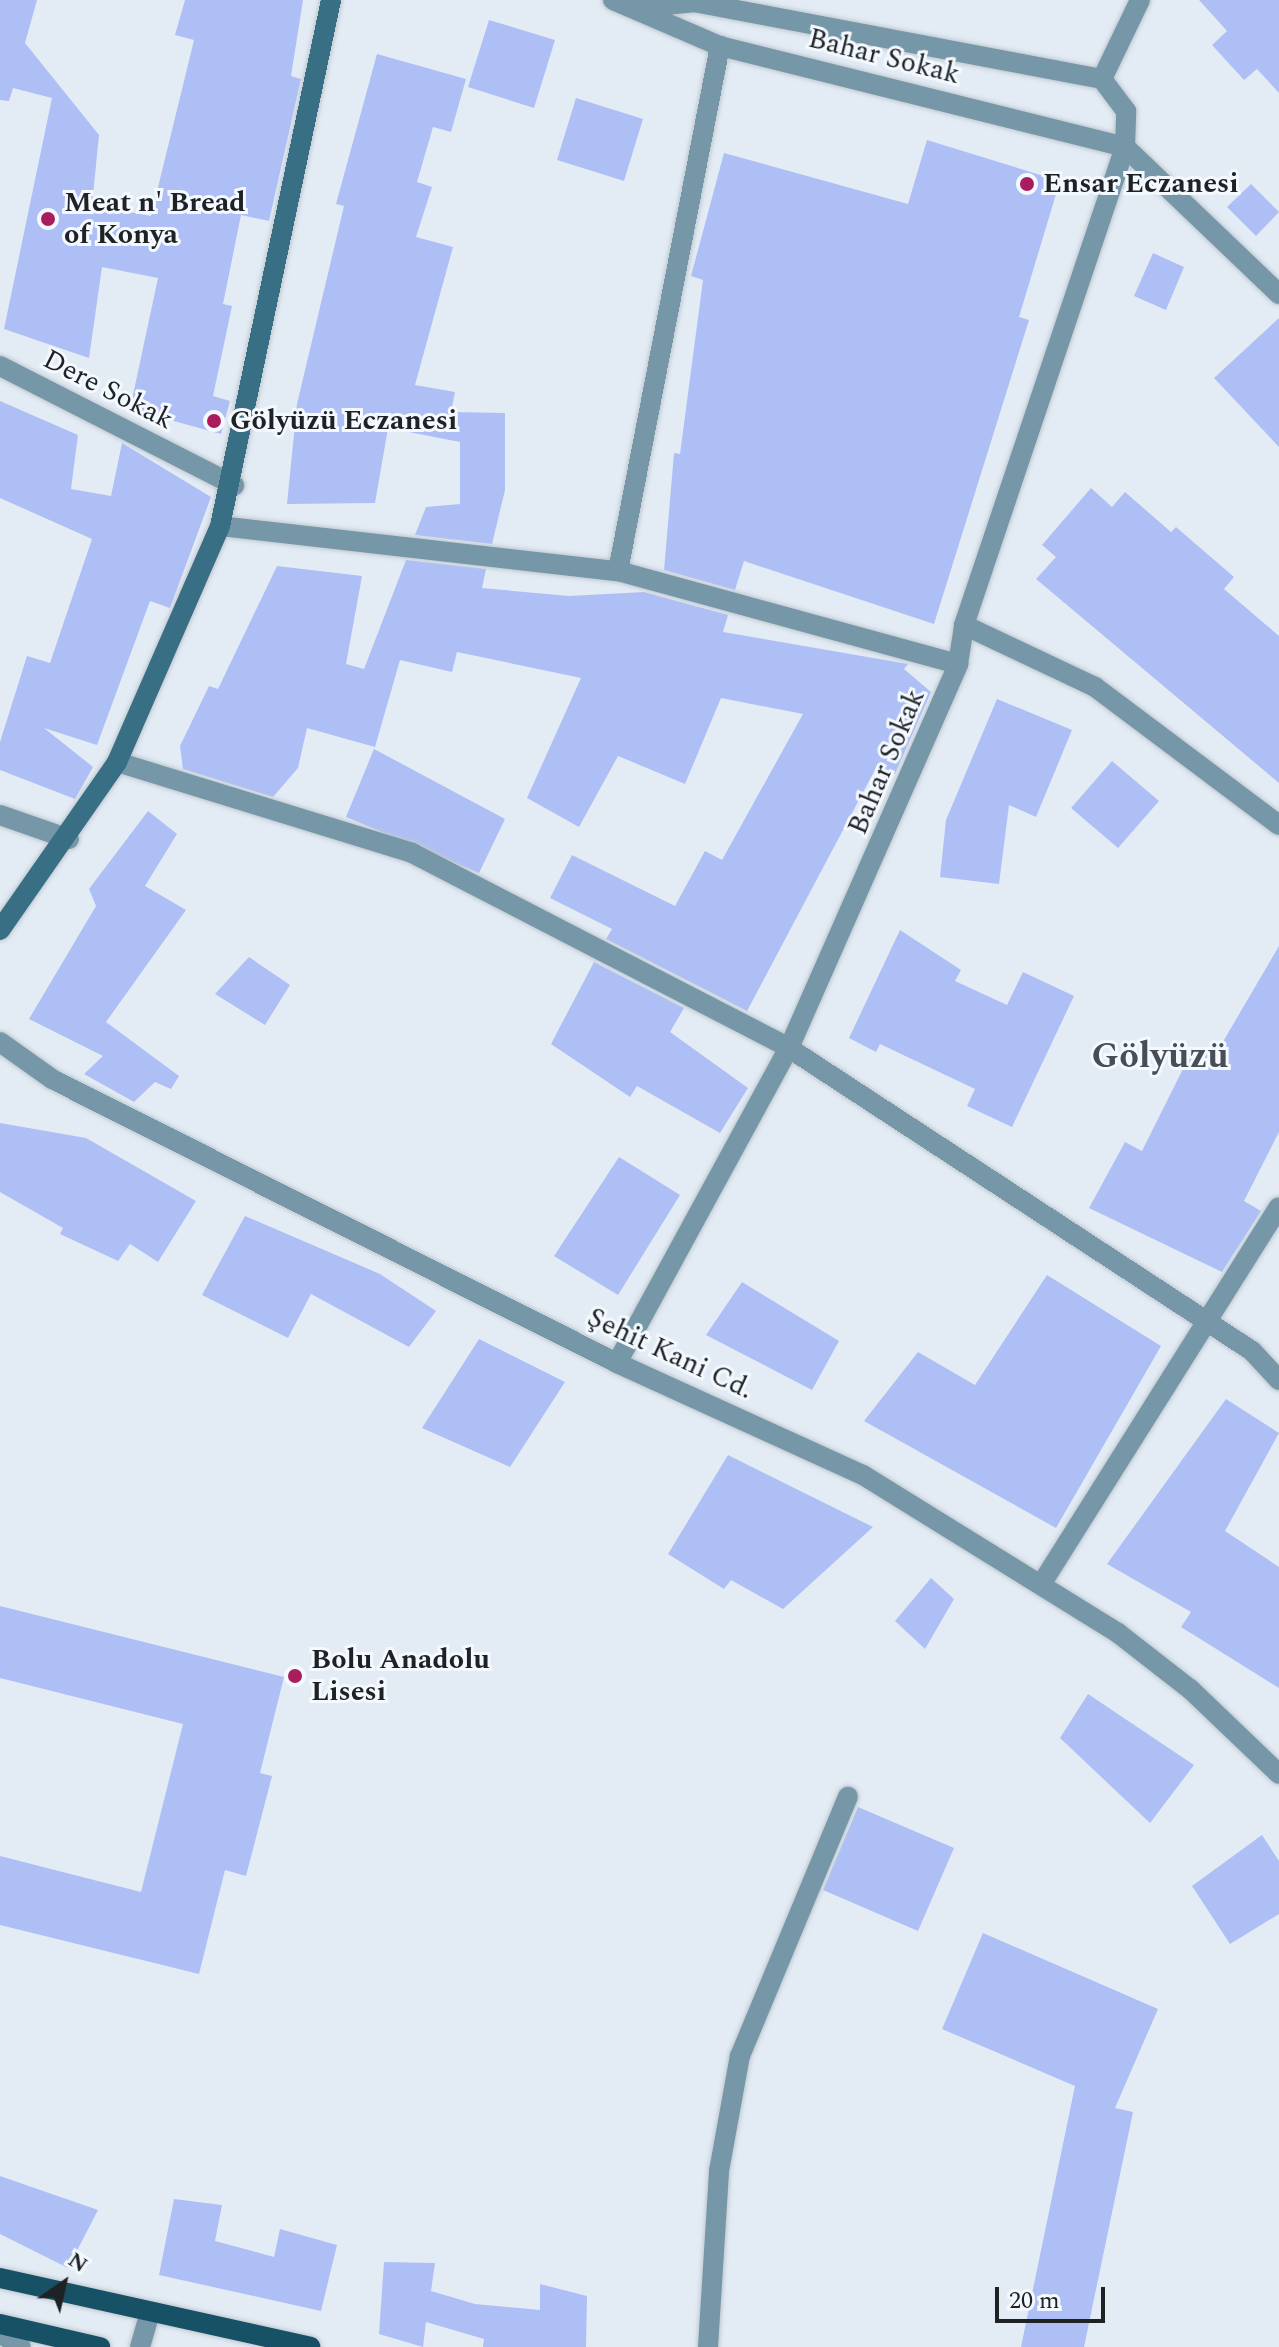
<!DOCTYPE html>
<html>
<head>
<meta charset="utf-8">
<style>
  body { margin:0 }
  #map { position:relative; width:1279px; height:2347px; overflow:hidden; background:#e3ecf5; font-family:Spectral,serif }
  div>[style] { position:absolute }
  .building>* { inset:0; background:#aebff6 }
  .roads { filter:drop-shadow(0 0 2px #c0c8d0) drop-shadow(0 0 2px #c0c8d0) }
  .pedestrian>* { height:20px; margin:-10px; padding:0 10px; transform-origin:10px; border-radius:10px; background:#7597a7 }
  .minor>* { height:20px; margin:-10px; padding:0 10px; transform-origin:10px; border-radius:10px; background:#7597a7 }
  .secondary>* { height:20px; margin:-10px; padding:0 10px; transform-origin:10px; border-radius:10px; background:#386f85 }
  .primary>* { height:20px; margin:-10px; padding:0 10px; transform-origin:10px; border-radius:10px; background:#165166 }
  .dots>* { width:22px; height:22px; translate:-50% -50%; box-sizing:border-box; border:4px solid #f3f9fe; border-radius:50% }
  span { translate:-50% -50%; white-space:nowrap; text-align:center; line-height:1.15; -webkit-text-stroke:6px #f3f9fe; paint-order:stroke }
  .street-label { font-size:28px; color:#1f2225 }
  .poi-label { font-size:28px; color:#1f2225; font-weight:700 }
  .left { translate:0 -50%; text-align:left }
  .district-label { font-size:36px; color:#474e55; font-weight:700 }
  .north { position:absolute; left:24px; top:2243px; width:80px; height:80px; -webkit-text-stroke:6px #f3f9fe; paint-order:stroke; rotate:34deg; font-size:22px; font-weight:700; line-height:32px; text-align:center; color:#1f2225 }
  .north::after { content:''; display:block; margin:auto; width:28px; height:36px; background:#1f2225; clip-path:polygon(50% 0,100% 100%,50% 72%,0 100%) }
  .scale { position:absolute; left:995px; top:2287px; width:110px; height:36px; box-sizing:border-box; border:4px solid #1f2225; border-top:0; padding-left:10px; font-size:24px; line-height:28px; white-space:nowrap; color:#1f2225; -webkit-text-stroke:6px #f3f9fe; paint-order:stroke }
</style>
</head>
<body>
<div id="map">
  <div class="building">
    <i style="clip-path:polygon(0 0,37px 0,25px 43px,99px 135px,92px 205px,151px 216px,194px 40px,175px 35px,185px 0,303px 0,291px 76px,301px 79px,269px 221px,241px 215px,223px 304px,232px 306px,213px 396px,230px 401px,221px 434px,130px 409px,158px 278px,102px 267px,89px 358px,4px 329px,52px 98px,13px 88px,9px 101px,0 100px)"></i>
    <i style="clip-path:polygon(1199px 0,1279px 0,1279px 93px,1257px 69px,1244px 80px,1212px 45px,1227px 31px)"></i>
    <i style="clip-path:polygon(489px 20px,555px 40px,534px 108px,468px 87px)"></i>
    <i style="clip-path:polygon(377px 54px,466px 79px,451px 132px,433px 127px,417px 182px,432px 187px,416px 237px,453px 247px,415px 385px,455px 392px,451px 412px,505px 413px,505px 490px,492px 544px,415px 535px,426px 507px,460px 504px,460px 442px,388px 428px,375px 503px,287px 504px,297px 404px,344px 206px,336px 204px)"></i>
    <i style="clip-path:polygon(576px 98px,643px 119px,624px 181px,557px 160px)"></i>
    <i style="clip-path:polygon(927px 140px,1060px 181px,1019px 317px,1029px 320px,934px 624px,744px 561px,735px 590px,664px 570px,674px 453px,680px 454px,703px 280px,691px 276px,724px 153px,908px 204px)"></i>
    <i style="clip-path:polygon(1251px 184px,1279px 212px,1256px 236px,1227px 207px)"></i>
    <i style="clip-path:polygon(1153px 253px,1184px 267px,1166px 310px,1134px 296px)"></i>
    <i style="clip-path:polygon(1279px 318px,1279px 447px,1214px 378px)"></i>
    <i style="clip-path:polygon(0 401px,78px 435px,71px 489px,111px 496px,122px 443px,211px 497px,170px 608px,150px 601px,97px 745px,44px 728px,93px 767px,75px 799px,0 770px,0 742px,27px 656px,50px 663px,92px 539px,0 498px)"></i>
    <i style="clip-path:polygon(1091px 488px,1112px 507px,1125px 492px,1171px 532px,1176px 527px,1234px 577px,1224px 589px,1279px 636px,1279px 783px,1036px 579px,1056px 557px,1042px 545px)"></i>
    <i style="clip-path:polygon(406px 560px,486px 569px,482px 588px,569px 596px,644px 592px,728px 615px,723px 632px,908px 664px,904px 669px,931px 692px,895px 774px,877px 766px,747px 1011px,606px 939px,612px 929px,550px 898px,572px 855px,675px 906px,705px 851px,722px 860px,803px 714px,721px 698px,685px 784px,618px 756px,579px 827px,527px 798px,581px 678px,457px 652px,452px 672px,400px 660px,375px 747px,307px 728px,298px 768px,273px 797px,183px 769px,180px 746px,209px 686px,218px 689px,277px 566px,362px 576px,346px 664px,364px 669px)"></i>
    <i style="clip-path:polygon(997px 699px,1072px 730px,1036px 817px,1009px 805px,999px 884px,940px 877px,946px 820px)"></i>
    <i style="clip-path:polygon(374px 749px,505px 819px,479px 873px,346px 817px)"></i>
    <i style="clip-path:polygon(1112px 761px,1159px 801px,1118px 848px,1071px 808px)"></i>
    <i style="clip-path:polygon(148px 811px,177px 834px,145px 886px,186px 910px,106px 1022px,179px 1076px,171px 1089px,155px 1082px,134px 1102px,84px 1074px,103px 1056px,29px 1019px,96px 906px,89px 889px)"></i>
    <i style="clip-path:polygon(900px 930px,961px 970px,955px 981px,1007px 1005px,1023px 972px,1074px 996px,1012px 1127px,967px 1106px,975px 1089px,880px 1044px,876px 1052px,849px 1038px)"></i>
    <i style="clip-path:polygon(1279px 946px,1279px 1132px,1244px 1201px,1261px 1211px,1222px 1272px,1089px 1208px,1125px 1142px,1142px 1151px,1194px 1047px,1214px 1057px)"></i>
    <i style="clip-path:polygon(249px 957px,290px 985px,265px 1025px,215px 994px)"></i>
    <i style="clip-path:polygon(594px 962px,684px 1008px,670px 1032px,748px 1088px,720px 1133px,637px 1086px,630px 1097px,551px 1044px)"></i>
    <i style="clip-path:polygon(0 1123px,86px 1138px,196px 1201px,158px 1262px,130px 1244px,118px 1261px,60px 1234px,63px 1228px,0 1192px)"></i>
    <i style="clip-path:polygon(619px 1157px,680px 1195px,618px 1295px,554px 1256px)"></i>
    <i style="clip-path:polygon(245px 1216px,380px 1274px,436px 1311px,409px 1347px,311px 1294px,288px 1338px,202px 1295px)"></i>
    <i style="clip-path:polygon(1047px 1275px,1161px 1346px,1056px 1528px,864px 1421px,918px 1352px,975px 1385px)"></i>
    <i style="clip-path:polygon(742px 1282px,839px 1341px,812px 1390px,706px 1335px)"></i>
    <i style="clip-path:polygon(479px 1339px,565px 1382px,510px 1467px,422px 1428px)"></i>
    <i style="clip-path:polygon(1226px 1399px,1279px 1433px,1225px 1531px,1279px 1567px,1279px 1688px,1181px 1627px,1191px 1612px,1107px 1564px)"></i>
    <i style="clip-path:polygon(728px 1455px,873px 1527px,783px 1609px,731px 1580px,724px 1589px,668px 1554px)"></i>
    <i style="clip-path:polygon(931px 1578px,954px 1599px,925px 1649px,895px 1621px)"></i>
    <i style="clip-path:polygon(0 1606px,284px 1677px,260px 1773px,272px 1776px,246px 1876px,225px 1870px,199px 1974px,0 1925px,0 1856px,141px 1892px,183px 1724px,0 1678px)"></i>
    <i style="clip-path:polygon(1088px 1694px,1194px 1765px,1150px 1823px,1060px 1738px)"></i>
    <i style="clip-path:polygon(858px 1807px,954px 1848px,918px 1931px,823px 1890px)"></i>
    <i style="clip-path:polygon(1262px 1835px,1279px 1861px,1279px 1914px,1230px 1944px,1192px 1886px)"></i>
    <i style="clip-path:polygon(983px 1933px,1158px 2009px,1115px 2108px,1133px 2112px,1084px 2347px,1021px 2347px,1075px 2086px,942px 2029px)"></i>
    <i style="clip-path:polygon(0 2176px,98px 2210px,68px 2268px,0 2234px)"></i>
    <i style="clip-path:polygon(174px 2199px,222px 2205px,215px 2241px,274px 2257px,280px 2229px,337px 2245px,321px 2311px,159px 2275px)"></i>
    <i style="clip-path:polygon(384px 2262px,435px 2263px,431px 2291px,475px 2304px,540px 2310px,540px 2284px,587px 2296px,586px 2347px,483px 2347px,484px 2339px,426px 2322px,423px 2347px,379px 2334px)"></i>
  </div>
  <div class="roads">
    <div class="pedestrian">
      <i style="left:708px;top:2347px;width:176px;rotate:-86.4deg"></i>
      <i style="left:719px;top:2171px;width:117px;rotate:-79.7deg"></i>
      <i style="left:740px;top:2056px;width:281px;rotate:-67.4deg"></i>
    </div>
    <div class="minor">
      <i style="left:613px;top:0;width:116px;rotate:23.3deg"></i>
      <i style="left:720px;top:46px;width:417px;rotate:14deg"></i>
      <i style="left:1125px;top:147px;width:213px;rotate:43.7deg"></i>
      <i style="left:1102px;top:79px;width:88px;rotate:-64.3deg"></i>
      <i style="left:0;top:366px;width:263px;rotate:27deg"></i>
      <i style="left:220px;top:526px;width:401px;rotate:6.5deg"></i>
      <i style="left:618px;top:571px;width:352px;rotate:15.3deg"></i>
      <i style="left:618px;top:571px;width:535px;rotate:-79.01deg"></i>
      <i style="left:964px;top:625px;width:145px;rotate:25.3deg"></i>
      <i style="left:1095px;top:687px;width:230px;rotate:36.9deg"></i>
      <i style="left:117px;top:762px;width:309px;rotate:17.1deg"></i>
      <i style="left:412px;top:853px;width:424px;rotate:27.3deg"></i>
      <i style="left:789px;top:1048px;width:553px;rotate:33.2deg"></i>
      <i style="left:1252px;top:1351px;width:40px;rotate:47deg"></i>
      <i style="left:0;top:815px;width:73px;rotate:19.2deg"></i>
      <i style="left:0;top:1042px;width:64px;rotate:35.4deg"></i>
      <i style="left:52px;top:1079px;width:632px;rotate:26.69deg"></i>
      <i style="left:617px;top:1363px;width:270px;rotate:24.5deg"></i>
      <i style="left:863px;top:1475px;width:300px;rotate:31.8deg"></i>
      <i style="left:1118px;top:1633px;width:91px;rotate:37.9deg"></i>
      <i style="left:1190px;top:1689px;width:123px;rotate:43.7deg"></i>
      <i style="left:617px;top:1363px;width:359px;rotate:-61.4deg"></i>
      <i style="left:789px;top:1048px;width:420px;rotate:-66.2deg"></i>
      <i style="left:958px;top:664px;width:39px;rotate:-81deg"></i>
      <i style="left:964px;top:625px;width:504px;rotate:-71.39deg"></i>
      <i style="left:1125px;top:147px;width:36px;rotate:-88deg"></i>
      <i style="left:1126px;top:111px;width:40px;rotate:-127deg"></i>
      <i style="left:1102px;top:79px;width:413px;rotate:-169.3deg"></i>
      <i style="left:696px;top:2px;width:62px;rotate:174.5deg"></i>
      <i style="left:1042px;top:1583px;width:444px;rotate:-57.8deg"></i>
      <i style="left:0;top:2333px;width:25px;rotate:34deg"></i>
      <i style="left:140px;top:2347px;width:33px;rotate:-74deg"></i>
    </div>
    <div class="secondary">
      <i style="left:0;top:930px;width:205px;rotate:-55.1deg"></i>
      <i style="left:117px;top:762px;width:257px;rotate:-66.4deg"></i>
      <i style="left:220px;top:526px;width:538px;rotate:-78.08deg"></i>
    </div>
    <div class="primary">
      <i style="left:0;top:2278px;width:318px;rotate:12.5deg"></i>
      <i style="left:0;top:2324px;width:103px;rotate:13deg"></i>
    </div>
  </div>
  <div class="dots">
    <i style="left:1027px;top:184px;background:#a91d5f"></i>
    <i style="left:48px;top:219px;background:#a91d5f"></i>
    <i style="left:214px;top:421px;background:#a91d5f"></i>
    <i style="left:295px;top:1676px;background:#a91d5f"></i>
  </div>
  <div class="street-label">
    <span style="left:884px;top:57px;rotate:14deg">Bahar Sokak</span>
    <span style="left:108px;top:390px;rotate:27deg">Dere Sokak</span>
    <span style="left:887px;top:762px;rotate:-67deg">Bahar Sokak</span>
    <span style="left:670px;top:1354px;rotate:25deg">Şehit Kani Cd.</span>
  </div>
  <div class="poi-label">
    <span class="left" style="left:1043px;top:184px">Ensar Eczanesi</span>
    <span class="left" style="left:64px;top:219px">Meat n' Bread<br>of Konya</span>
    <span class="left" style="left:230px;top:421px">Gölyüzü Eczanesi</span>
    <span class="left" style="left:311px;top:1676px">Bolu Anadolu<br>Lisesi</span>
  </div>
  <div class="district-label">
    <span style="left:1160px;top:1057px">Gölyüzü</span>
  </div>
  <div class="north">N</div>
  <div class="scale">20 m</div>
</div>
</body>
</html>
